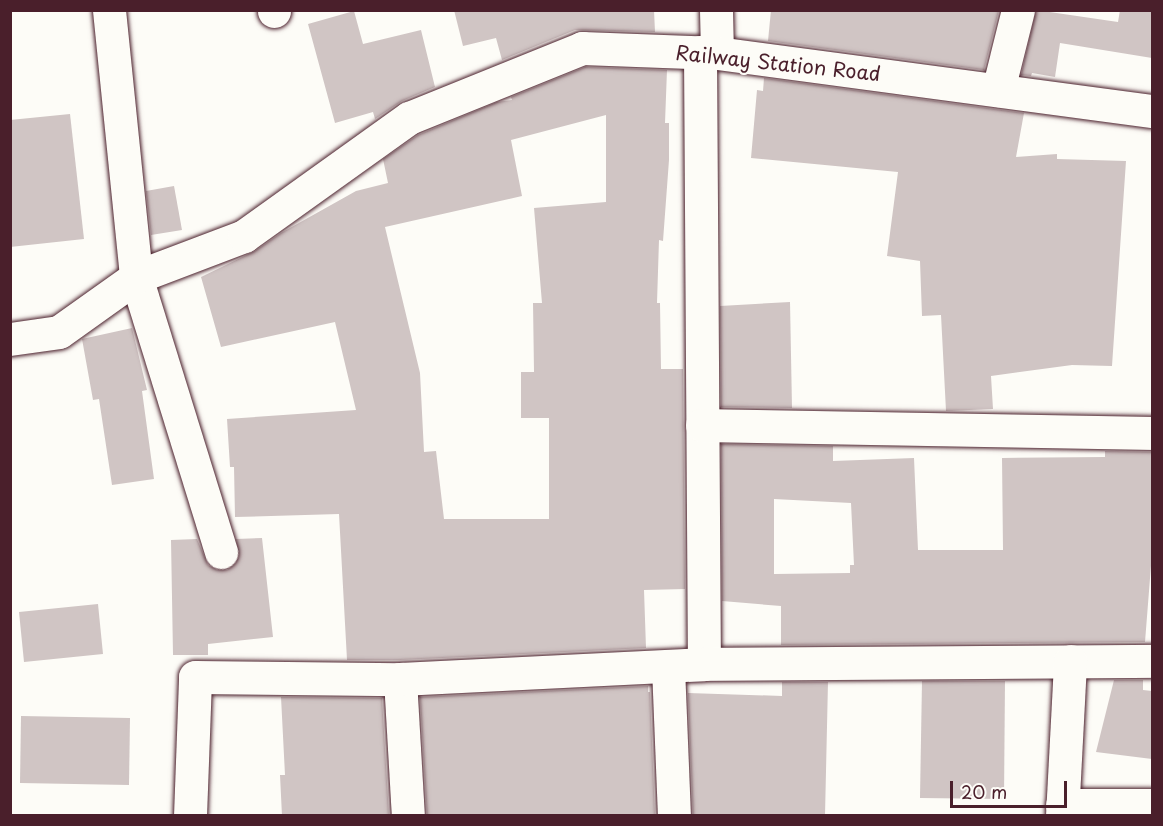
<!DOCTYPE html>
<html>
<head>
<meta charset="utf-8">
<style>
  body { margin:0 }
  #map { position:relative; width:1163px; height:826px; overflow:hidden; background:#fdfcf7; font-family:"Playpen Sans",sans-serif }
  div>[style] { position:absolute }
  .building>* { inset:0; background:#d0c5c4 }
  .roads { filter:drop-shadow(0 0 2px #4a1f2b) drop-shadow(0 0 2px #4a1f2b) }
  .minor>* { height:33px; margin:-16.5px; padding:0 16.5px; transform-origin:16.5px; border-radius:16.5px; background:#fdfcf7 }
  span { translate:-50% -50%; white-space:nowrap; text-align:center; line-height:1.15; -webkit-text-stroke:4.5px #fdfcf7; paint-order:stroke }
  .street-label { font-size:20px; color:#4a1f2b }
  .frame { position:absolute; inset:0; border:12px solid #4a1f2b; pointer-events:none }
  .scale { position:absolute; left:950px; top:781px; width:117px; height:27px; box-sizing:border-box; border:3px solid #4a1f2b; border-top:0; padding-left:8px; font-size:18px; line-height:21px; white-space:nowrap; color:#4a1f2b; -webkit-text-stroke:4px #fdfcf7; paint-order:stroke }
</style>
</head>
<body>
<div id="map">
  <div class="building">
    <i style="clip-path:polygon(454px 10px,654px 10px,655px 32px,575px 30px,502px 60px,496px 38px,463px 46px)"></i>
    <i style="clip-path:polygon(771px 10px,999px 10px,984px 70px,768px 41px)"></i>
    <i style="clip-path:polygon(1036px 10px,1118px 22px,1120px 10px,1152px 10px,1152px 58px,1060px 43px,1055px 77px,1032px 73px,1031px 76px,1021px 75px)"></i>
    <i style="clip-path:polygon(354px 11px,363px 44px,421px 30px,435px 87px,402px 101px,375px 119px,373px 112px,335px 123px,308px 24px)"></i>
    <i style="clip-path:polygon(evenodd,585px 67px,667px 70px,665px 123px,669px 123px,669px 160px,663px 241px,659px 240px,657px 303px,660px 303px,661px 369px,683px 369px,685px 589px,644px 590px,646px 648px,400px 660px,347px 660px,339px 514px,235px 517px,234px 467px,230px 467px,227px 419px,356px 410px,335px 322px,221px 347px,201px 277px,255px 251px,281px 233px,356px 191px,388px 183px,383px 159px,418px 135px,497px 102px,512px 100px,511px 97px,585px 67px,606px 115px,606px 202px,534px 208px,542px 303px,533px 303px,534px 372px,521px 372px,521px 418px,549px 418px,549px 519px,444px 519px,436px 451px,424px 452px,420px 373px,385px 227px,522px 196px,511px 140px,606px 115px)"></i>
    <i style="clip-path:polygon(764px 78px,1024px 113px,1016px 157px,1057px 154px,1057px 159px,1126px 161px,1112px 366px,1072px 365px,991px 376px,993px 409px,946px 411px,941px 315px,922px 316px,920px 261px,887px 256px,898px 172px,751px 158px,757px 90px,763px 91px)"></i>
    <i style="clip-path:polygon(70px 114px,84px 239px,10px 247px,10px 120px)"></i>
    <i style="clip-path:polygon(174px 186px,182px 230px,151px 235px,146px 191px)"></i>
    <i style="clip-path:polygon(790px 302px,792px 408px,721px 407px,720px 306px)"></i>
    <i style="clip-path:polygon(132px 328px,147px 390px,142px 391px,154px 479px,112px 485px,99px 399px,93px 400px,82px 339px)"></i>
    <i style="clip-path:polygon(evenodd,721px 444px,833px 446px,833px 461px,914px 458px,918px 550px,1003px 550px,1002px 458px,1105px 457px,1105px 451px,1152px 452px,1152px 553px,1145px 642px,781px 645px,781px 606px,722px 601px,721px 444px,774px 499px,851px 503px,854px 565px,850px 565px,850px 573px,774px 574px,774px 499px)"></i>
    <i style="clip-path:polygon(262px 538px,273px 637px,208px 644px,208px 655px,173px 655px,171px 540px,197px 539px,208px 565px,217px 570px,227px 570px,235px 564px,239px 556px,236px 539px)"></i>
    <i style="clip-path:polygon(98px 604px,103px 654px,24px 662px,19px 612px)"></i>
    <i style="clip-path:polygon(1114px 680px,1143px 680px,1143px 690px,1152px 691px,1152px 759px,1096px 752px)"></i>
    <i style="clip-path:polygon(922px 681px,1005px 681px,1004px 799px,920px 798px)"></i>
    <i style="clip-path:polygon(782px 682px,828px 682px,825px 816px,693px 816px,688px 693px,782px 696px)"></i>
    <i style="clip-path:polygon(648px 686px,648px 692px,650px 692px,655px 816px,427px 816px,420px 697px)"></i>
    <i style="clip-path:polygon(281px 697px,382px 698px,389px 816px,282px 816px,280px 775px,285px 775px)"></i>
    <i style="clip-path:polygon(21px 716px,130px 718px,129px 785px,20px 783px)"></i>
  </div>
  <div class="roads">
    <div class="minor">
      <i style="left:109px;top:10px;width:268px;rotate:84.2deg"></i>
      <i style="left:136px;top:277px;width:288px;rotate:72.8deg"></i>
      <i style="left:274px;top:10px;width:1px;rotate:90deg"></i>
      <i style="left:716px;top:10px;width:43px;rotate:88.7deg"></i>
      <i style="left:700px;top:52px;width:612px;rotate:89.63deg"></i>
      <i style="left:704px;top:664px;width:448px;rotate:-0.4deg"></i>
      <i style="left:998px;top:90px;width:82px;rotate:-76deg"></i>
      <i style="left:10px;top:339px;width:49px;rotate:-8.1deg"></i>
      <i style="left:59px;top:332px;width:95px;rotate:-35.5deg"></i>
      <i style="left:136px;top:277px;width:116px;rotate:-20.8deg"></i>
      <i style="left:244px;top:236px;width:203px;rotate:-35.6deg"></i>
      <i style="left:409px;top:118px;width:187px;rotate:-22deg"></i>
      <i style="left:582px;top:48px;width:135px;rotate:2.1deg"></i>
      <i style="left:717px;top:53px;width:439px;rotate:7.6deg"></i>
      <i style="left:702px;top:425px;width:450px;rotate:1deg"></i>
      <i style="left:668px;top:667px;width:149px;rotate:87.7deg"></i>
      <i style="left:400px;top:679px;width:137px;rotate:86.7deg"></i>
      <i style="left:1062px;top:805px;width:90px"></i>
      <i style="left:190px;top:816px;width:139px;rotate:-87.9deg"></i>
      <i style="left:195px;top:677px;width:205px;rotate:0.6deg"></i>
      <i style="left:400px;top:679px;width:304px;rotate:-2.8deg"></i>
      <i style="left:1062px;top:816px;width:155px;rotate:-87deg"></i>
    </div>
  </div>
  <div class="street-label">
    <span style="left:778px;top:63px;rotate:6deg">Railway Station Road</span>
  </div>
  <div class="frame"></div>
  <div class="scale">20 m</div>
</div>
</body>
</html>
